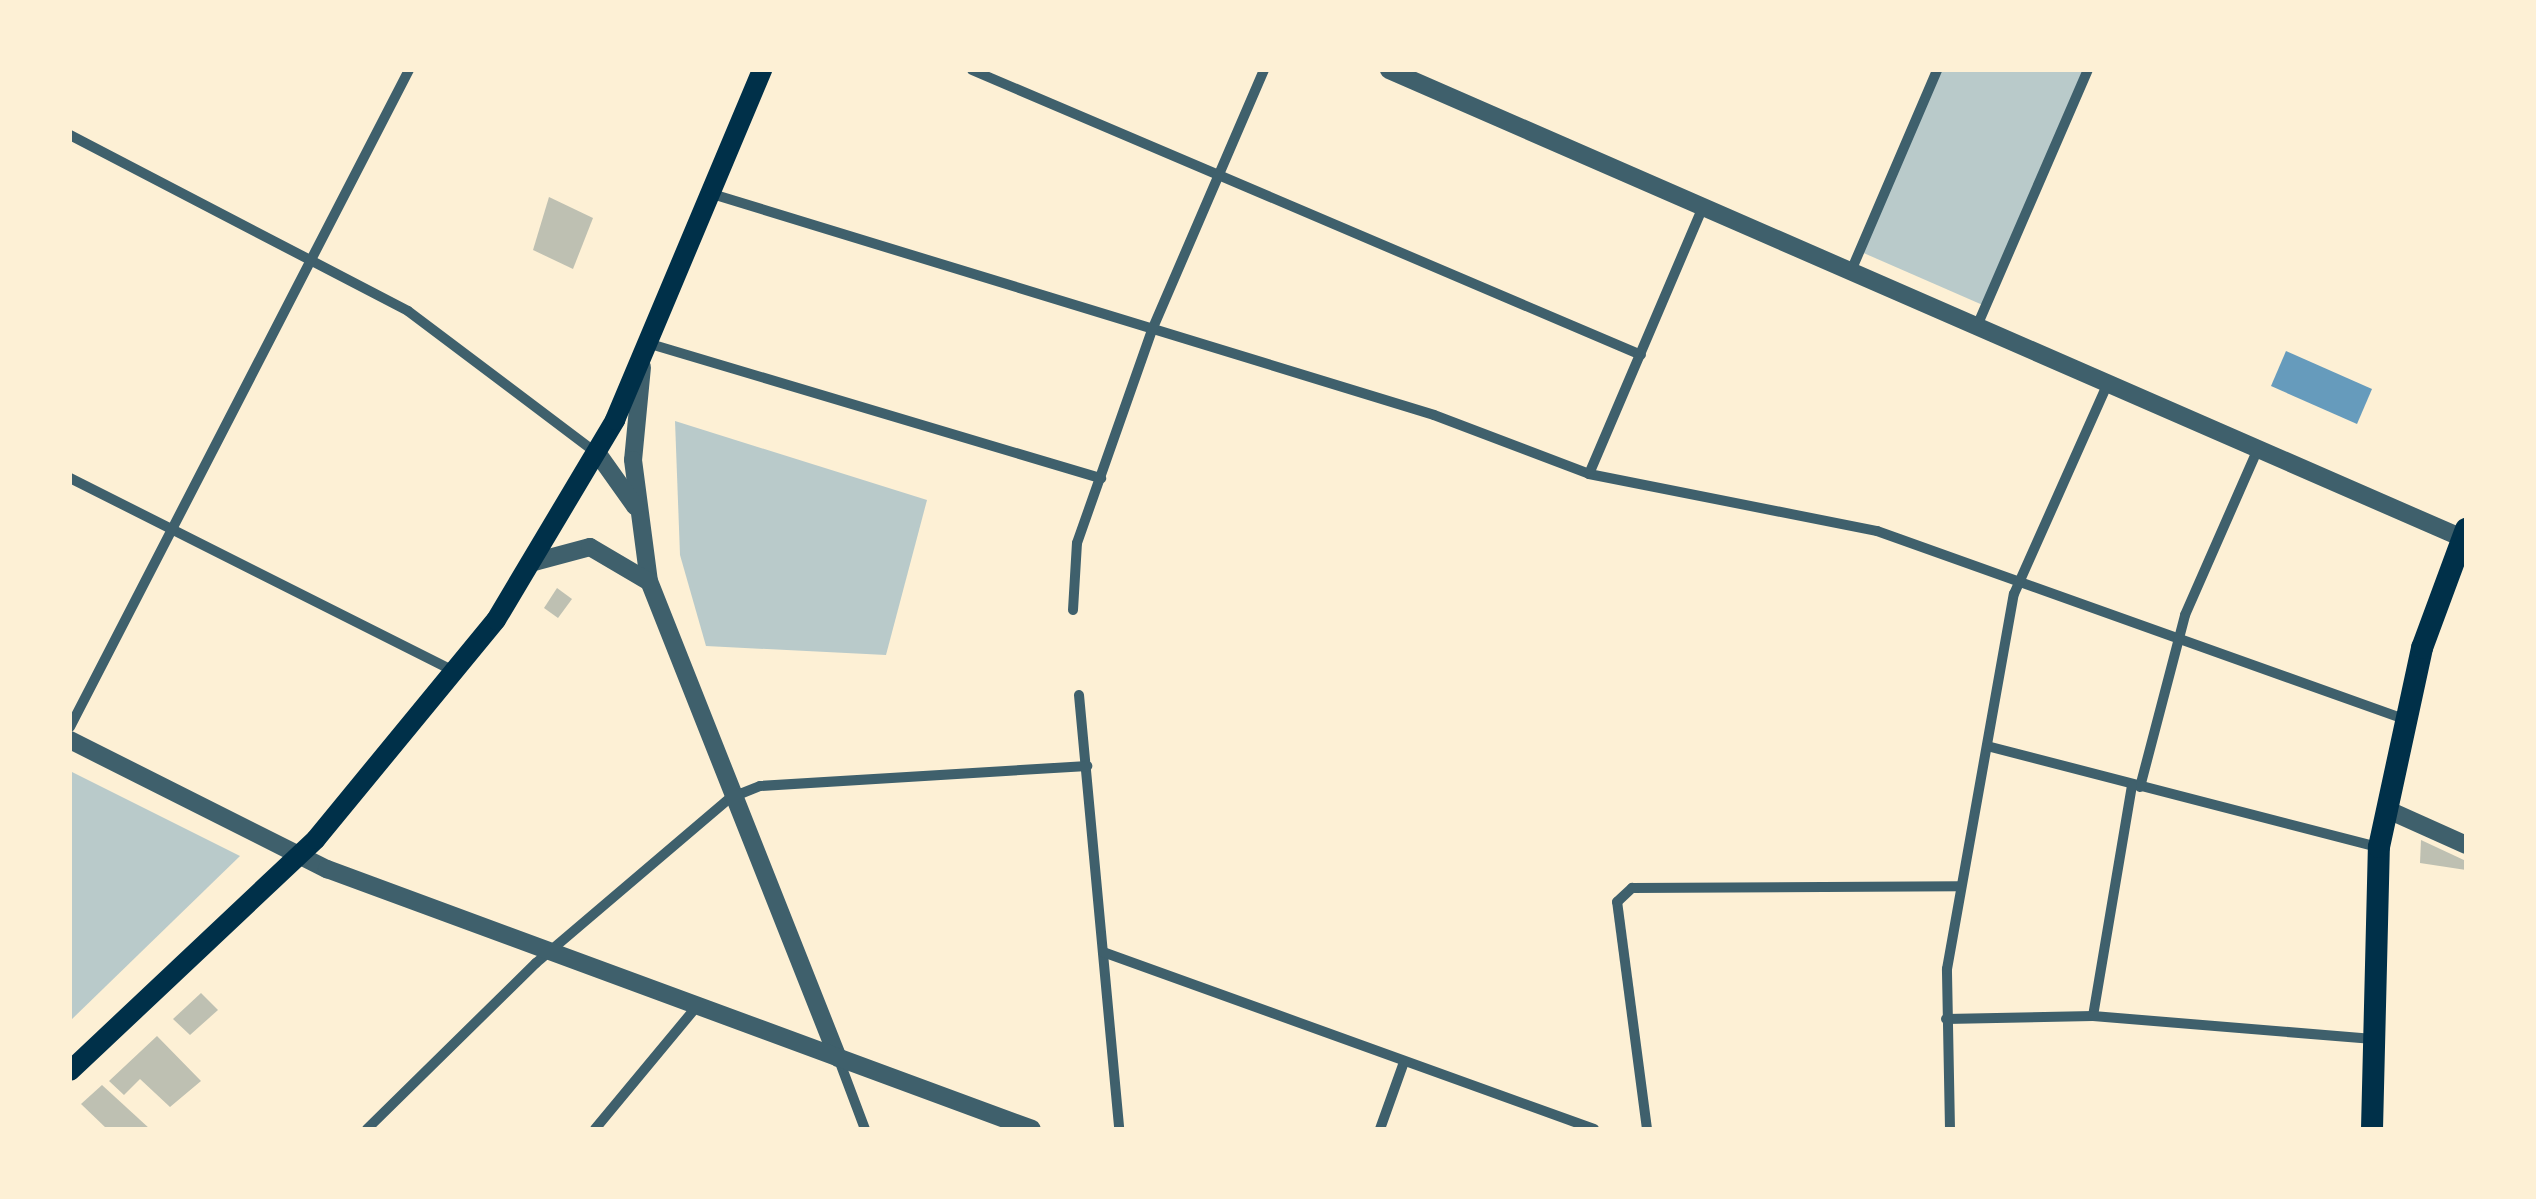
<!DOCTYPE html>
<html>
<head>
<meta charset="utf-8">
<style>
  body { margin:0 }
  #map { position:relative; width:2536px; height:1199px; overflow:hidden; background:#fdf0d5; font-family:Mulish,sans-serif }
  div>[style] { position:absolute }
  .green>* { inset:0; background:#b9caca }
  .water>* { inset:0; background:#669bbc }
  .building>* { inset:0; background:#bec0b2 }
  .minor>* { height:10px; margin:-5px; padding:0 5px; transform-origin:5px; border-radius:5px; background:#3f606c }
  .tertiary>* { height:18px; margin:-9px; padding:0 9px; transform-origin:9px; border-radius:9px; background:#3f606c }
  .secondary>* { height:20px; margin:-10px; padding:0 10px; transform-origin:10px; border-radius:10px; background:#003049 }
  .trunk>* { height:22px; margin:-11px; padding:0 11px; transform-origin:11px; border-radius:11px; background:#003049 }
  span { translate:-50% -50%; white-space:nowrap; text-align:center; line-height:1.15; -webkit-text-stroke:9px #fdf0d5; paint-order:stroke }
  .frame { position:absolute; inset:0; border:72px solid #fdf0d5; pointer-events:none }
</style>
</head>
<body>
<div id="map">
  <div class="green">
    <i style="clip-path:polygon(1937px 70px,2088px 70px,1985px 306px,1859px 251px)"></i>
    <i style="clip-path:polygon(675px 421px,927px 500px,886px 655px,706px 646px,680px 555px)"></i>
    <i style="clip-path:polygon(70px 771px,240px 856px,70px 1021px)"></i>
  </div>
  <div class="water">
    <i style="clip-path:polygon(2286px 351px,2372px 389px,2357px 424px,2271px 386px)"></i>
  </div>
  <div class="building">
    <i style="clip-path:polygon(549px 197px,593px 218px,573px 269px,533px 250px)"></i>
    <i style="clip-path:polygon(557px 588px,572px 599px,558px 618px,544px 608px)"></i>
    <i style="clip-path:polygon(2421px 840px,2466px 861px,2466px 870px,2420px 863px)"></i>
    <i style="clip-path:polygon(201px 993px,218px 1010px,190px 1035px,173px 1019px)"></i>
    <i style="clip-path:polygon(157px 1036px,201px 1081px,170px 1107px,140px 1079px,124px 1095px,109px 1081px)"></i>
    <i style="clip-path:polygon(102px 1085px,150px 1129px,107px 1129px,81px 1104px)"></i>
  </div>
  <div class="minor">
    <i style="left:972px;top:70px;width:727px;rotate:23.07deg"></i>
    <i style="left:70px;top:135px;width:381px;rotate:27.5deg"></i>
    <i style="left:408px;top:311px;width:238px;rotate:37deg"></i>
    <i style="left:709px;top:193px;width:758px;rotate:17.02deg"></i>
    <i style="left:1434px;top:415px;width:166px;rotate:20.8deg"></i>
    <i style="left:1589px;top:474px;width:294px;rotate:11.2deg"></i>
    <i style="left:1877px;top:531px;width:560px;rotate:19.63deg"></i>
    <i style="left:1851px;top:271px;width:219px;rotate:-66.8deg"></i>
    <i style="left:1977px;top:326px;width:279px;rotate:-66.6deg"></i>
    <i style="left:647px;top:343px;width:474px;rotate:16.6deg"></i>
    <i style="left:1589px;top:474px;width:290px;rotate:-66.9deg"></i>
    <i style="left:70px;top:478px;width:429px;rotate:26.7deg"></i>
    <i style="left:1073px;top:610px;width:67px;rotate:-86.6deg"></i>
    <i style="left:1077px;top:543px;width:226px;rotate:-70.6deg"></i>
    <i style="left:1152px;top:330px;width:283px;rotate:-66.7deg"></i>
    <i style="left:1079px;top:695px;width:436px;rotate:84.7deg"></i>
    <i style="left:70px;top:727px;width:739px;rotate:-62.71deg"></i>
    <i style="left:1987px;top:746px;width:404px;rotate:14.5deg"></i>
    <i style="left:2140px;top:787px;width:178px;rotate:-75.3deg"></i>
    <i style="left:2185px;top:615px;width:181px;rotate:-66.3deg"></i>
    <i style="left:1103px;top:952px;width:522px;rotate:19.82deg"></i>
    <i style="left:2093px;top:1016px;width:234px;rotate:-80.4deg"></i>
    <i style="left:1946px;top:1019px;width:147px;rotate:-1.2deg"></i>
    <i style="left:2093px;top:1016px;width:278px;rotate:4.7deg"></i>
    <i style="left:839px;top:1060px;width:74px;rotate:69.4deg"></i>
    <i style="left:367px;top:1129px;width:237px;rotate:-44.5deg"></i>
    <i style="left:536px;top:963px;width:255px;rotate:-40.4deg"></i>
    <i style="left:730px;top:798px;width:32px;rotate:-22deg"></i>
    <i style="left:760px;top:786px;width:328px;rotate:-3.5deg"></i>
    <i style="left:595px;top:1129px;width:160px;rotate:-50.3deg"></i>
    <i style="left:1380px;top:1129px;width:71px;rotate:-70.3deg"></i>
    <i style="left:1647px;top:1129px;width:229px;rotate:-97.5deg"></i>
    <i style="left:1617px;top:902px;width:21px;rotate:-43deg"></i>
    <i style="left:1632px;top:888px;width:328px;rotate:-0.3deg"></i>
    <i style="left:1950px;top:1129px;width:160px;rotate:-91.1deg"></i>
    <i style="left:1947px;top:969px;width:381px;rotate:-79.9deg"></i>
    <i style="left:2014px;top:594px;width:231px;rotate:-66deg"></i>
  </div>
  <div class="tertiary">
    <i style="left:1389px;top:70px;width:1171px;rotate:23.56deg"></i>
    <i style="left:642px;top:367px;width:93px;rotate:95.5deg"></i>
    <i style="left:633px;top:460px;width:122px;rotate:82.5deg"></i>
    <i style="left:649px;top:581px;width:513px;rotate:68.39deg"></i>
    <i style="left:598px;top:454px;width:64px;rotate:54.6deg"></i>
    <i style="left:534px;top:562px;width:58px;rotate:-15deg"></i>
    <i style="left:590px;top:547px;width:67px;rotate:30.4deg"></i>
    <i style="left:70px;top:740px;width:288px;rotate:26.7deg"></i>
    <i style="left:327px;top:869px;width:751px;rotate:20.24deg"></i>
    <i style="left:2386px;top:809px;width:88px;rotate:24.2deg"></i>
  </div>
  <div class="secondary">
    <i style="left:70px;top:1071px;width:338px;rotate:-43.3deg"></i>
    <i style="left:316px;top:839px;width:283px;rotate:-50.6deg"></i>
    <i style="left:496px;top:620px;width:233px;rotate:-59.2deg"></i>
    <i style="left:615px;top:420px;width:380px;rotate:-67.2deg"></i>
  </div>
  <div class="trunk">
    <i style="left:2372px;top:1129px;width:282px;rotate:-88.6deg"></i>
    <i style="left:2379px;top:847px;width:204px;rotate:-77.8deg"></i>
    <i style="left:2422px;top:648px;width:127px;rotate:-69.7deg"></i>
  </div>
  <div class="frame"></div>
</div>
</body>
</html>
